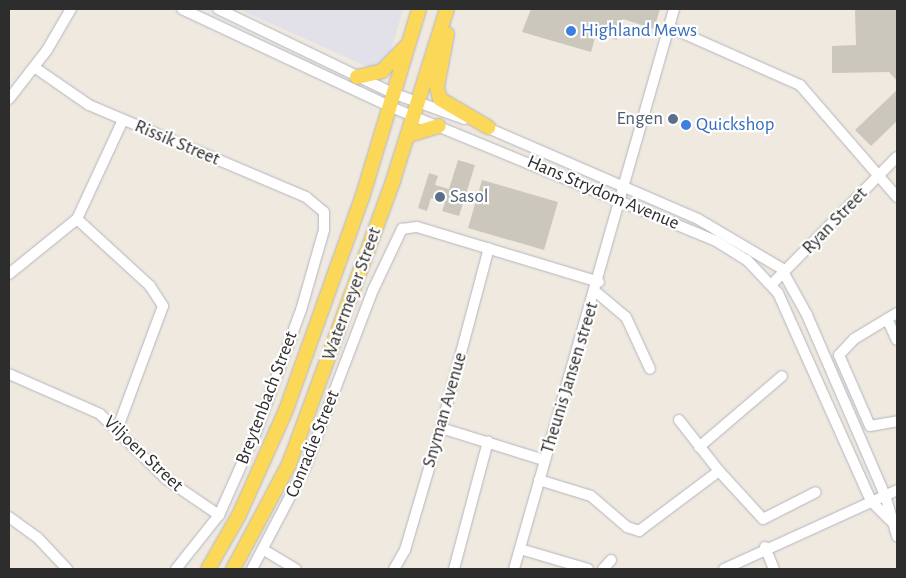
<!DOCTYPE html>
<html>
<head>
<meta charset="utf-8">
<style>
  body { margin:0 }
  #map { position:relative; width:906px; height:578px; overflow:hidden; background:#efe9df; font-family:"Alegreya Sans",sans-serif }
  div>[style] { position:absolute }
  .industrial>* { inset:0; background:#e2e0e8 }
  .building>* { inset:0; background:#cbc7bd }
  .roads { filter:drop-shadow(0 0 1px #b3b5c1) drop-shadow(0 0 1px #b3b5c1) }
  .minor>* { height:10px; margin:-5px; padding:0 5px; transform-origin:5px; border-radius:5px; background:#fff }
  .major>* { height:14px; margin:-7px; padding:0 7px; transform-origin:7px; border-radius:7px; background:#fbd858 }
  .dots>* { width:14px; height:14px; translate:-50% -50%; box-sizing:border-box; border:2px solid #fff; border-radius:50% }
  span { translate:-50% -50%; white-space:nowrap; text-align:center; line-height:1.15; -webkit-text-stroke:4.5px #fff; paint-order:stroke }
  .shop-label { font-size:19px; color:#366cbe }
  .left { translate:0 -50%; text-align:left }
  .service-label { font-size:19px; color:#4e5e75 }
  .right { translate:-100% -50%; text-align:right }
  .street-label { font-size:19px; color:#2d2d2d }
  .frame { position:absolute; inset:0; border:10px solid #2d2d2d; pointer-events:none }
</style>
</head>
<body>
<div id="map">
  <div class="industrial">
    <i style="clip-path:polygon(238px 9px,403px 9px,384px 74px)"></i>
  </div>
  <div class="building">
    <i style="clip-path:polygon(531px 9px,660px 9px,654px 29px,623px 19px,617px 40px,596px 34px,591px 52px,522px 32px)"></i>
    <i style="clip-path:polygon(855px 10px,897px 10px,897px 81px,889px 72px,832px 73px,832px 46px,856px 45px)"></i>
    <i style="clip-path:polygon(897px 90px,897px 121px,871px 146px,855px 130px)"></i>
    <i style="clip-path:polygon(458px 160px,475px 165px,459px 216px,442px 211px,445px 203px,431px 198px,427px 211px,418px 208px,429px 173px,438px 176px,435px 185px,449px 189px)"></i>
    <i style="clip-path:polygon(482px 180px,558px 202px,544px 250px,468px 228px)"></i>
  </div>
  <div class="roads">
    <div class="minor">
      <i style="left:182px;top:9px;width:231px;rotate:25.1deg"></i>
      <i style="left:391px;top:107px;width:352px;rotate:22.4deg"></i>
      <i style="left:716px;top:241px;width:36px;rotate:32deg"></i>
      <i style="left:747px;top:260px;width:45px;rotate:46.8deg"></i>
      <i style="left:778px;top:293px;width:228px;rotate:65.9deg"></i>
      <i style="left:871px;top:501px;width:28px;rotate:45deg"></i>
      <i style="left:218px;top:9px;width:196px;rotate:25.7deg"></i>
      <i style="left:395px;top:94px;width:74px;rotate:19.7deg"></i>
      <i style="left:669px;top:27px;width:143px;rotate:23.9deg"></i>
      <i style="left:800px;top:85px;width:148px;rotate:49.1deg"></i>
      <i style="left:34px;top:67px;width:67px;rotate:34.6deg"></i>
      <i style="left:89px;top:105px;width:236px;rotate:23deg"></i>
      <i style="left:306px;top:197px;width:23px;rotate:40deg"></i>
      <i style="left:324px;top:212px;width:18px;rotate:90deg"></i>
      <i style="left:324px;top:230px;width:83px;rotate:106deg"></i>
      <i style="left:301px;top:310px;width:130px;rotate:110.2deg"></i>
      <i style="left:256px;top:432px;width:91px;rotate:114deg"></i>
      <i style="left:219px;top:515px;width:69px;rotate:128.5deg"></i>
      <i style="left:9px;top:99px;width:62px;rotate:-52.2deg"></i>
      <i style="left:47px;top:50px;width:48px;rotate:-59.7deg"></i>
      <i style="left:481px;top:125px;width:236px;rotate:23.4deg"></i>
      <i style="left:698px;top:219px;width:96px;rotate:30.6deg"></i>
      <i style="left:781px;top:268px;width:54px;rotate:61deg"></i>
      <i style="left:807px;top:315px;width:196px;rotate:66.6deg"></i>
      <i style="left:885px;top:495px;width:43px;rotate:73.7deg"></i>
      <i style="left:77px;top:219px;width:99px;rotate:42.5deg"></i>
      <i style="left:150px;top:286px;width:24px;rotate:57deg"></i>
      <i style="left:163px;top:306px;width:129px;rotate:110.4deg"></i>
      <i style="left:9px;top:274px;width:87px;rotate:-39deg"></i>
      <i style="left:77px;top:219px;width:109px;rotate:-65.1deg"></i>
      <i style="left:772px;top:284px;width:178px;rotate:-45.5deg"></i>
      <i style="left:596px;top:292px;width:39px;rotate:40deg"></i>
      <i style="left:626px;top:317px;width:57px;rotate:65.2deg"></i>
      <i style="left:897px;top:313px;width:50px;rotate:148.8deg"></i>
      <i style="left:854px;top:339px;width:22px;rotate:133deg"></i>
      <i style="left:839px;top:355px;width:77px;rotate:66.4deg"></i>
      <i style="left:870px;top:426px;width:27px;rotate:-10deg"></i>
      <i style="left:887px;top:319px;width:23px;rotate:65deg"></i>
      <i style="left:9px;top:374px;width:99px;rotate:23.7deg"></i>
      <i style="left:100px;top:414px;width:93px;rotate:44.6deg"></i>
      <i style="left:166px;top:479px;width:64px;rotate:34.2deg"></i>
      <i style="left:679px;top:420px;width:65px;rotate:51.9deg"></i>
      <i style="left:441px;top:428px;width:108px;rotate:17.3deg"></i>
      <i style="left:699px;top:447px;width:109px;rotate:-40.5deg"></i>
      <i style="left:539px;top:480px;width:54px;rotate:17.1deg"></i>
      <i style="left:591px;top:496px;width:48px;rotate:40.7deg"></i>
      <i style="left:627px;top:527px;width:13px;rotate:18deg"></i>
      <i style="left:639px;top:531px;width:100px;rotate:-36.9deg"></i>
      <i style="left:719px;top:471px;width:65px;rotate:47.5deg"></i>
      <i style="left:763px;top:519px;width:59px;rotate:-27deg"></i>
      <i style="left:9px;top:517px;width:34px;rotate:36deg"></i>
      <i style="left:37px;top:537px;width:44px;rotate:46.8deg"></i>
      <i style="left:765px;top:547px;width:24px;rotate:68deg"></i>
      <i style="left:520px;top:549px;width:71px;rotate:16.4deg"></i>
      <i style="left:264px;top:550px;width:37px;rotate:31deg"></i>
      <i style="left:252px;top:569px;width:114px;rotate:-62.3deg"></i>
      <i style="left:305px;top:468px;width:191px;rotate:-69.1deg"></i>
      <i style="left:373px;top:290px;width:68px;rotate:-64.6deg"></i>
      <i style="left:402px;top:229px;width:15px;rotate:-8deg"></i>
      <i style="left:417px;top:227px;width:190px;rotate:16.8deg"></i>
      <i style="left:394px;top:569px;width:22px;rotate:-60deg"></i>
      <i style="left:405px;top:550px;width:127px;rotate:-73.6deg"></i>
      <i style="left:441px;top:428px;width:186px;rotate:-75.1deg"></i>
      <i style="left:454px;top:569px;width:132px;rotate:-75.1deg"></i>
      <i style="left:514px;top:569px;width:582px;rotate:-74.05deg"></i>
      <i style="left:603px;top:569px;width:12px;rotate:-48deg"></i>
      <i style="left:724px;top:569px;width:190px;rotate:-24.5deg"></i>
    </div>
    <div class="major">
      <i style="left:447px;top:34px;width:54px;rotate:100.7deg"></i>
      <i style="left:437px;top:87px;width:12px;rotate:76deg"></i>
      <i style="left:440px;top:99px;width:56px;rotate:30.3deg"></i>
      <i style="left:357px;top:77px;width:26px;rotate:-13deg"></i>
      <i style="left:382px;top:71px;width:33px;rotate:-46deg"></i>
      <i style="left:409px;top:135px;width:31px;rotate:-17deg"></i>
      <i style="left:208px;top:569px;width:62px;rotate:-60.1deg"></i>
      <i style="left:239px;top:515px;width:115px;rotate:-65.9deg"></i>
      <i style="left:286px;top:410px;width:225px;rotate:-70.3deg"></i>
      <i style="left:362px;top:198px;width:197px;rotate:-73.2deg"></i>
      <i style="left:233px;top:569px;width:119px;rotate:-61.9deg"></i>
      <i style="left:289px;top:464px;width:302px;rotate:-69.8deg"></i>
      <i style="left:393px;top:181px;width:180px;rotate:-72.6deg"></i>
    </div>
  </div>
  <div class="dots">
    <i style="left:571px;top:31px;background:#3f7fe0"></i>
    <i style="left:673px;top:119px;background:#5c6f8a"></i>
    <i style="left:686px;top:125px;background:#3f7fe0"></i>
    <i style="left:440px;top:197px;background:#5c6f8a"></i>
  </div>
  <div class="shop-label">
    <span class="left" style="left:581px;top:31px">Highland Mews</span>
    <span class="left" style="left:696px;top:125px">Quickshop</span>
  </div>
  <div class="service-label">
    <span class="right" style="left:663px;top:119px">Engen</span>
    <span class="left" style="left:450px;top:197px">Sasol</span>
  </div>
  <div class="street-label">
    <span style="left:177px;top:143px;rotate:23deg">Rissik Street</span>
    <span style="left:603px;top:193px;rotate:23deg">Hans Strydom Avenue</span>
    <span style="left:835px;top:221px;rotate:-46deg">Ryan Street</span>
    <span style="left:352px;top:294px;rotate:-70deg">Watermeyer Street</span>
    <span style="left:570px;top:378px;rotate:-73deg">Theunis Jansen street</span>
    <span style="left:267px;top:398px;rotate:-69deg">Breytenbach Street</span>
    <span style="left:445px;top:410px;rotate:-74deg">Snyman Avenue</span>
    <span style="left:313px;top:444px;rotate:-68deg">Conradie Street</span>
    <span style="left:143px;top:454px;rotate:43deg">Viljoen Street</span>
  </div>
  <div class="frame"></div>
</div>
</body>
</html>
